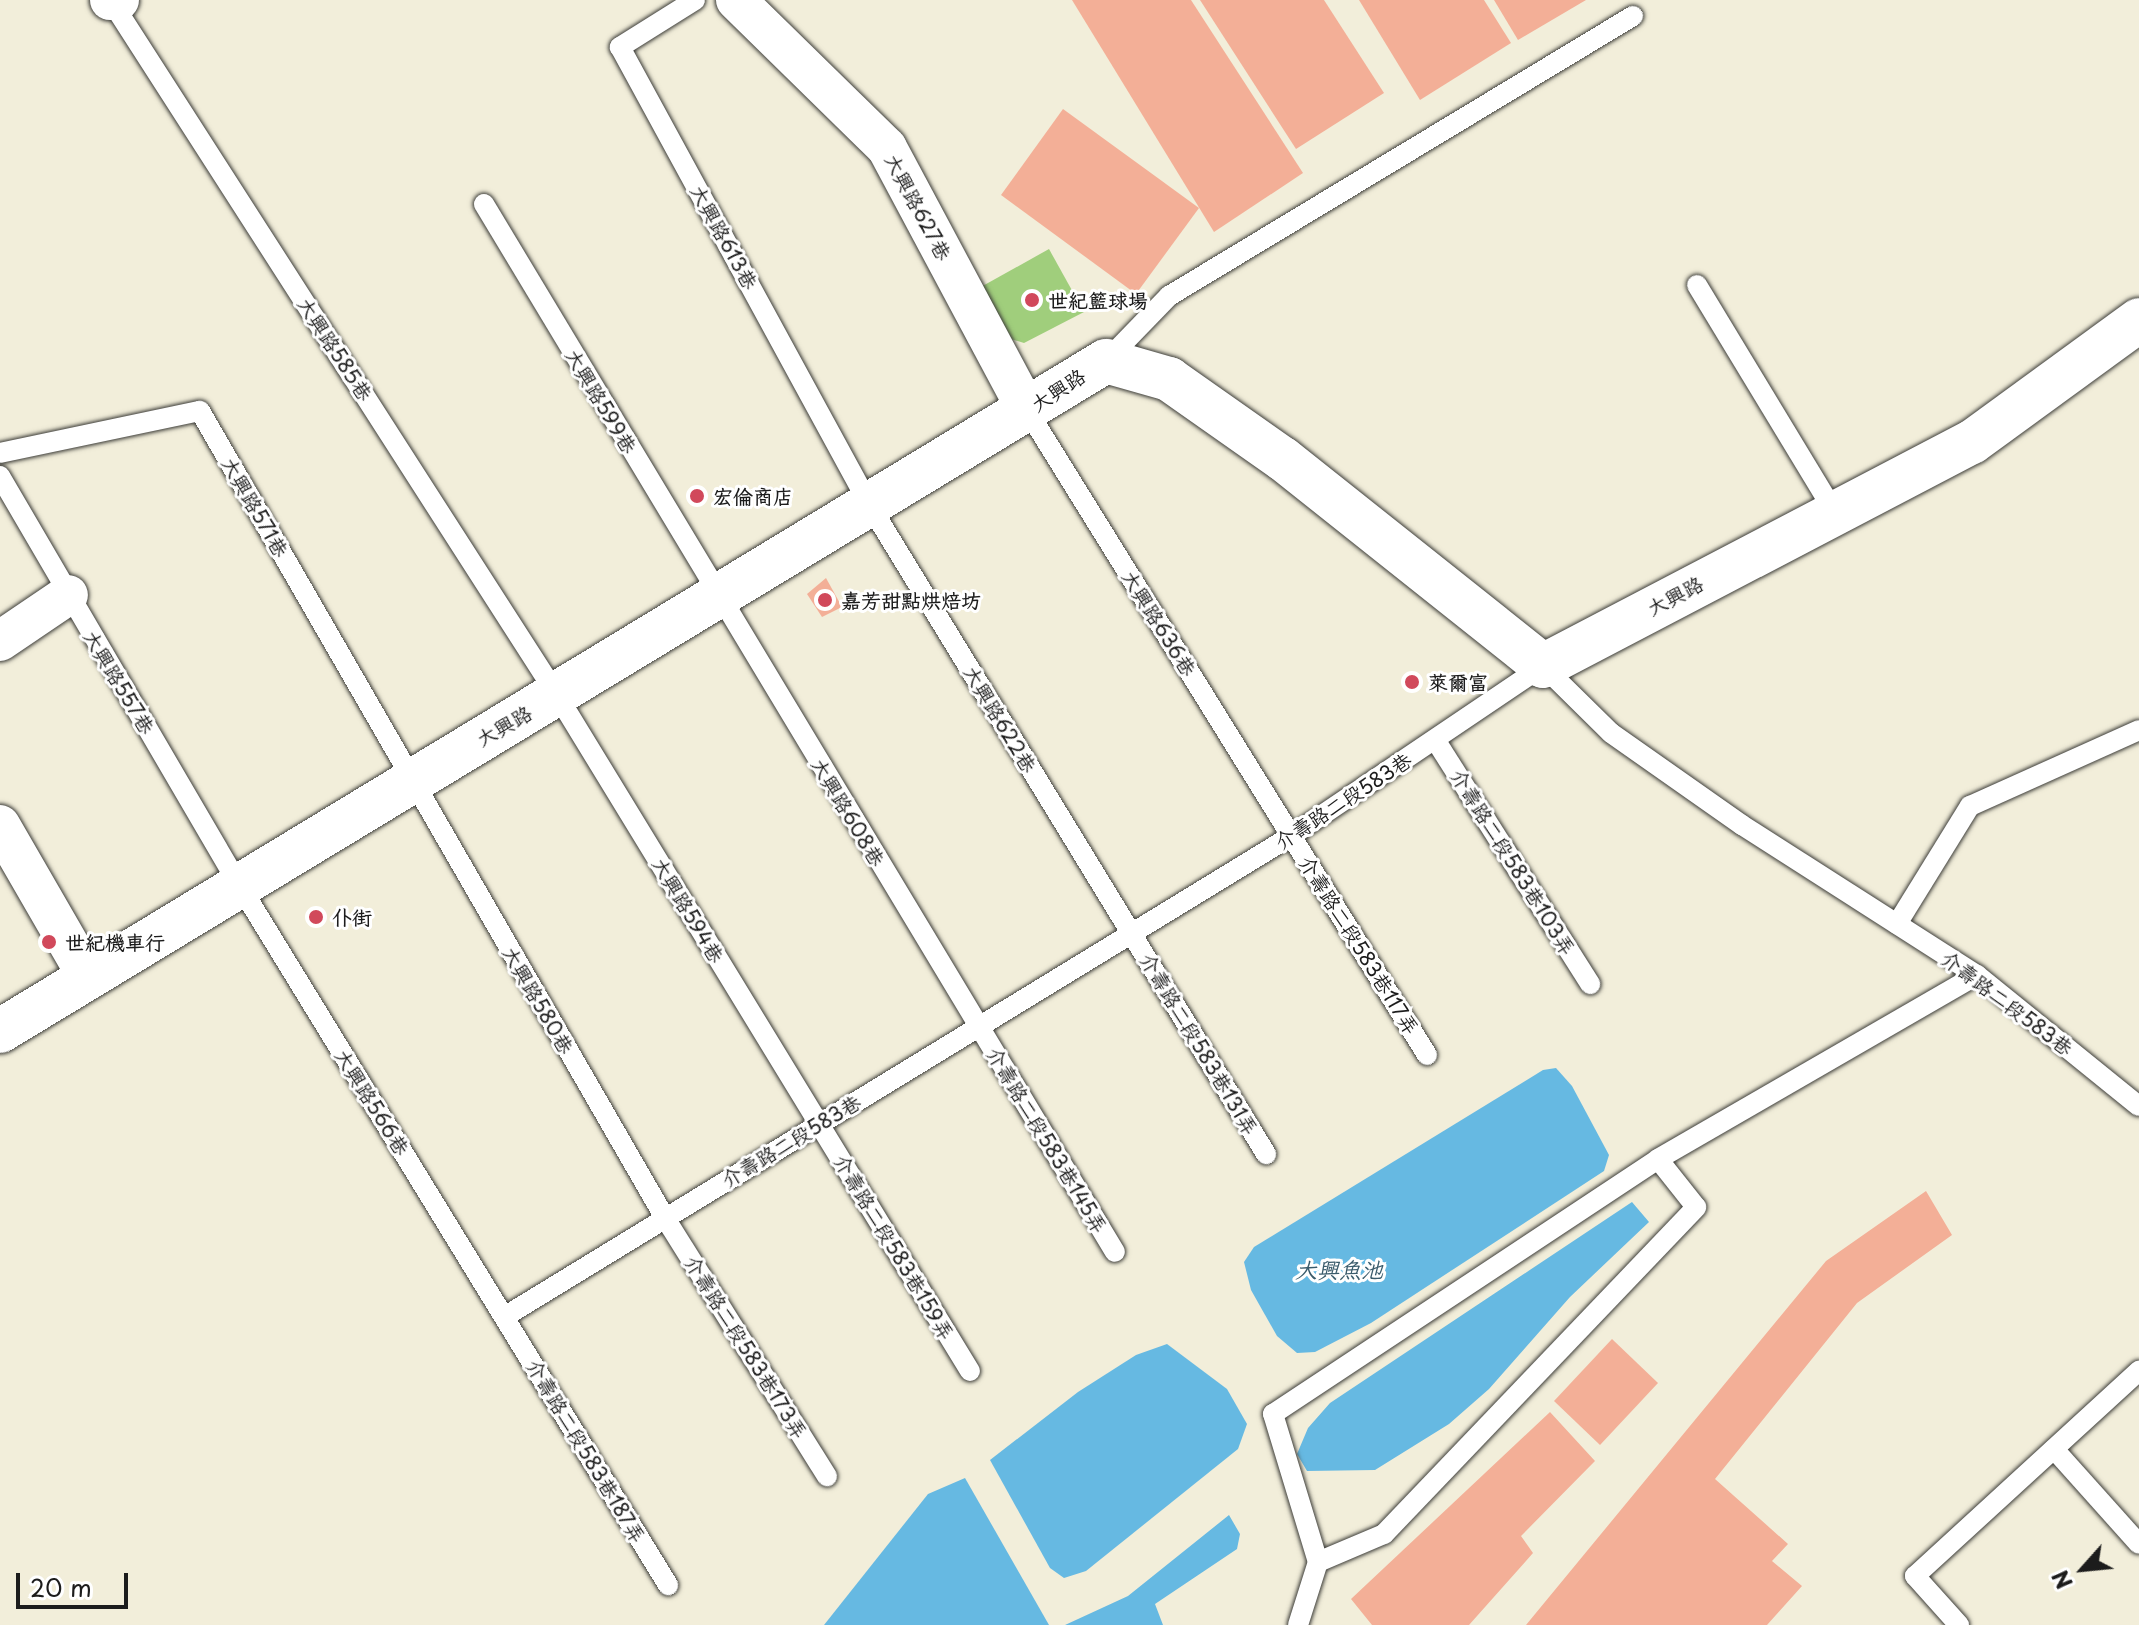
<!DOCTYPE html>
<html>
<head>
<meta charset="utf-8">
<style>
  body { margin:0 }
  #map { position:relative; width:2139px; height:1625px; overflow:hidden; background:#f2eeda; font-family:"Playpen Sans","LXGW WenKai TC",sans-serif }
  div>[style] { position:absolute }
  .green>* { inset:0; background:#a0ce7c }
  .water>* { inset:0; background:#66b9e2 }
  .building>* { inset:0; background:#f3af97 }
  .roads { filter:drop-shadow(0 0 2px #3c3c38) drop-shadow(0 0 2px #3c3c38) }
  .lane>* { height:20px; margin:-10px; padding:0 10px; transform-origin:10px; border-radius:10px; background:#fff }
  .street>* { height:40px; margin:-20px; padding:0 20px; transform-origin:20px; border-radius:20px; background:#fff }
  .secondary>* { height:44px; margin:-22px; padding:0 22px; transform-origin:22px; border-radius:22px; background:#fff }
  .dots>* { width:22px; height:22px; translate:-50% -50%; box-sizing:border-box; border:4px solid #fff; border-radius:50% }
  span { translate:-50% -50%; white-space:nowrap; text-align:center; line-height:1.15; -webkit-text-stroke:6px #fff; paint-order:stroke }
  .street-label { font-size:20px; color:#1c1c1c }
  .poi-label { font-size:20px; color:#1c1c1c; font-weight:700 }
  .left { translate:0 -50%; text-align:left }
  .water-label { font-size:22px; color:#3a5b6b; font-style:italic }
  .north { position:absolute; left:2043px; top:1529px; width:80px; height:80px; -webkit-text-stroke:6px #fff; paint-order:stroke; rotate:243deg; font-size:22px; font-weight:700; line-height:32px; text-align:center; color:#1c1c1c }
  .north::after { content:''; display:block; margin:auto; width:28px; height:36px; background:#1c1c1c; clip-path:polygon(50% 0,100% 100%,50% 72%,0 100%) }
  .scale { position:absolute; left:16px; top:1573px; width:112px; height:36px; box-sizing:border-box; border:4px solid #1c1c1c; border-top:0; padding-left:10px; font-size:24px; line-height:28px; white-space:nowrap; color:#1c1c1c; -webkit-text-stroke:6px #fff; paint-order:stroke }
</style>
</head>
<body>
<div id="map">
  <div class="green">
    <i style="clip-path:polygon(1049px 249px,1084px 312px,1024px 343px,1011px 339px,979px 288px)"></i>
  </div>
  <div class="water">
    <i style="clip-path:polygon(1556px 1068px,1572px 1086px,1609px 1155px,1604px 1171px,1371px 1323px,1315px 1352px,1297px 1353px,1277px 1336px,1251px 1290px,1244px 1262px,1254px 1247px,1543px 1070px)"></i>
    <i style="clip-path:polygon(1632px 1202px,1649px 1222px,1570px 1297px,1489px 1389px,1449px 1424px,1375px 1470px,1307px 1471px,1297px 1454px,1308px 1428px,1330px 1403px)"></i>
    <i style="clip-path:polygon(1167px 1344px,1227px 1389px,1247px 1424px,1238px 1449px,1086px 1571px,1064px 1578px,1050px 1568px,990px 1460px,1078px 1392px,1136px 1355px)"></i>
    <i style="clip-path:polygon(965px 1478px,1049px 1625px,824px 1625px,928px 1494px)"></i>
    <i style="clip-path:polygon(1229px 1515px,1240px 1534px,1237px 1549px,1155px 1604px,1163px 1625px,1065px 1625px,1128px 1596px)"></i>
  </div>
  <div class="building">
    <i style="clip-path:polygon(1072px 0,1191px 0,1303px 173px,1214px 232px)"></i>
    <i style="clip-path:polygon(1200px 0,1324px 0,1384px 93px,1296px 149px)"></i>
    <i style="clip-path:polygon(1359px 0,1484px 0,1511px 43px,1420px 100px)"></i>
    <i style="clip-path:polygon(1494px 0,1586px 0,1518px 40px)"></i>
    <i style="clip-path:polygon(1063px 109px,1199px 208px,1136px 294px,1001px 195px)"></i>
    <i style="clip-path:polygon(826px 578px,842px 607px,822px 617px,807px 594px)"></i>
    <i style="clip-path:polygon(1926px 1191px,1952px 1235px,1857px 1303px,1715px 1479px,1788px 1544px,1772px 1561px,1802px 1586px,1767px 1625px,1526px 1625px,1826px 1261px)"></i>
    <i style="clip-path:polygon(1612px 1339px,1658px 1383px,1600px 1445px,1554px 1401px)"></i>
    <i style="clip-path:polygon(1550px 1412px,1595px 1461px,1521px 1536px,1533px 1553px,1469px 1625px,1372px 1625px,1351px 1599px)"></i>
  </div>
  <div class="roads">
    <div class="lane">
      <i style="left:695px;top:0;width:89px;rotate:147.9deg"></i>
      <i style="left:620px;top:47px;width:520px;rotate:61.42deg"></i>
      <i style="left:869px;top:504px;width:762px;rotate:58.58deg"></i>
      <i style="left:113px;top:4px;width:821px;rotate:57.28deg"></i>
      <i style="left:557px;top:695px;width:792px;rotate:58.58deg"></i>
      <i style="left:484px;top:204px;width:1223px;rotate:58.95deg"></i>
      <i style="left:1697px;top:285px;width:264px;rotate:58.8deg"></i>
      <i style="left:1106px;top:361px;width:91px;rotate:-45.9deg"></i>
      <i style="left:1169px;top:296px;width:542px;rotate:-31.11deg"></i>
      <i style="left:1027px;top:410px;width:759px;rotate:58.19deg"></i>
      <i style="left:0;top:453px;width:204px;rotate:-11.9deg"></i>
      <i style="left:200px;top:411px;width:931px;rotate:60.05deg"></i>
      <i style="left:665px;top:1218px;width:305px;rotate:57.9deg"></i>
      <i style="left:0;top:476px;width:475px;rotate:59.7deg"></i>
      <i style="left:240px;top:886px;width:820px;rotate:58.52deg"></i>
      <i style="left:1436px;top:741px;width:288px;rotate:57.6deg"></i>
      <i style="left:1897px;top:924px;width:139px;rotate:-58.3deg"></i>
      <i style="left:1970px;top:806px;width:185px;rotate:-24.2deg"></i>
      <i style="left:504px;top:1317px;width:922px;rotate:-31.43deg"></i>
      <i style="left:1291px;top:836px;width:304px;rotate:-34deg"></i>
      <i style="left:1543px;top:666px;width:95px;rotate:44.6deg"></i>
      <i style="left:1611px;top:733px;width:160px;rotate:35.1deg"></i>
      <i style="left:1742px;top:825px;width:279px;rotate:32.6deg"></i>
      <i style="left:1977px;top:975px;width:208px;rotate:39deg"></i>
      <i style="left:2054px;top:1449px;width:127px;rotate:48.2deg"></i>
      <i style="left:1318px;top:1562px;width:72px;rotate:-23deg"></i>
      <i style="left:1384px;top:1534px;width:452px;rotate:-46.3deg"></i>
      <i style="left:1696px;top:1207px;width:61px;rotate:-128.4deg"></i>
      <i style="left:1298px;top:1625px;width:66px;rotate:-72.4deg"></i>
      <i style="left:1318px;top:1562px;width:155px;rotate:-106.9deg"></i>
      <i style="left:1273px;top:1414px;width:462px;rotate:-33.5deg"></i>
      <i style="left:1658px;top:1159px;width:368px;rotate:-30deg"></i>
      <i style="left:1959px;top:1625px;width:66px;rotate:-131.9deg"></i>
      <i style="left:1915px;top:1576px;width:304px;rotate:-42.5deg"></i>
    </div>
    <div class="street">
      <i style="left:110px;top:0;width:9px"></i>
      <i style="left:736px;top:0;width:211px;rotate:44.4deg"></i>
      <i style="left:887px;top:148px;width:297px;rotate:61.9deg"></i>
      <i style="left:0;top:641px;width:82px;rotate:-34.1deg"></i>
      <i style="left:0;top:825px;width:178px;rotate:60deg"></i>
    </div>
    <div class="secondary">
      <i style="left:0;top:1031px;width:1293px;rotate:-31.21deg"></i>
      <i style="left:1106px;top:361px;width:66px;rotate:15.9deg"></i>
      <i style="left:1169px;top:379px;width:139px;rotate:35.1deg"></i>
      <i style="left:1283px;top:459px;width:332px;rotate:38.5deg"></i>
      <i style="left:1543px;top:666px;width:484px;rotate:-27.6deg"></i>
      <i style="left:1972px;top:442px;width:207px;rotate:-36.1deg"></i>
    </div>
  </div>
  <div class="dots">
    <i style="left:1032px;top:300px;background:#d1495b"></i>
    <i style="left:697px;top:496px;background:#d1495b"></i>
    <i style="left:825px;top:600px;background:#d1495b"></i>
    <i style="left:1412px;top:682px;background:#d1495b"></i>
    <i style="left:316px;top:917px;background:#d1495b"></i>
    <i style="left:49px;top:942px;background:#d1495b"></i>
  </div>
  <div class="street-label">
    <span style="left:918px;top:207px;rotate:62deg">大興路627巷</span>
    <span style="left:724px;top:237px;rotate:61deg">大興路613巷</span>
    <span style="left:335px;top:349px;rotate:57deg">大興路585巷</span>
    <span style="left:1058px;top:390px;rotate:-33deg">大興路</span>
    <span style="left:601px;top:401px;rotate:59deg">大興路599巷</span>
    <span style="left:255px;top:507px;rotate:60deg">大興路571巷</span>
    <span style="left:1675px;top:596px;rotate:-28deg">大興路</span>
    <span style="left:1159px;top:623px;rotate:58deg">大興路636巷</span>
    <span style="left:119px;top:682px;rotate:59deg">大興路557巷</span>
    <span style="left:1000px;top:719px;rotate:59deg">大興路622巷</span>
    <span style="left:504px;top:726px;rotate:-30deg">大興路</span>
    <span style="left:1343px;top:801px;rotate:-33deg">介壽路二段583巷</span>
    <span style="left:848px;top:812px;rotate:59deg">大興路608巷</span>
    <span style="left:1513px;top:862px;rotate:58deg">介壽路二段583巷103弄</span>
    <span style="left:688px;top:910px;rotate:59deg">大興路594巷</span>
    <span style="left:1359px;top:945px;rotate:58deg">介壽路二段583巷117弄</span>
    <span style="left:538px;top:1000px;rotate:60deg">大興路580巷</span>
    <span style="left:2007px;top:1003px;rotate:37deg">介壽路二段583巷</span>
    <span style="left:1199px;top:1044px;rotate:59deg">介壽路二段583巷131弄</span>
    <span style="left:372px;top:1102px;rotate:58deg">大興路566巷</span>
    <span style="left:1047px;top:1140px;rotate:59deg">介壽路二段583巷145弄</span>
    <span style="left:791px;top:1141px;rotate:-31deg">介壽路二段583巷</span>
    <span style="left:894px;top:1247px;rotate:59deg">介壽路二段583巷159弄</span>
    <span style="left:746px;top:1347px;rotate:58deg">介壽路二段583巷173弄</span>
    <span style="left:586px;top:1451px;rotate:59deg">介壽路二段583巷187弄</span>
  </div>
  <div class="poi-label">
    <span class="left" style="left:1048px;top:300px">世紀籃球場</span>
    <span class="left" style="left:713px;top:496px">宏倫商店</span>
    <span class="left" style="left:841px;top:600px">嘉芳甜點烘焙坊</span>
    <span class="left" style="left:1428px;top:682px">萊爾富</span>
    <span class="left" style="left:332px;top:917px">仆街</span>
    <span class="left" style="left:65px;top:942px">世紀機車行</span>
  </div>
  <div class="water-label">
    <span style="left:1339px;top:1269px">大興魚池</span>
  </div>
  <div class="north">N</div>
  <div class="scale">20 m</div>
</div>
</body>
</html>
